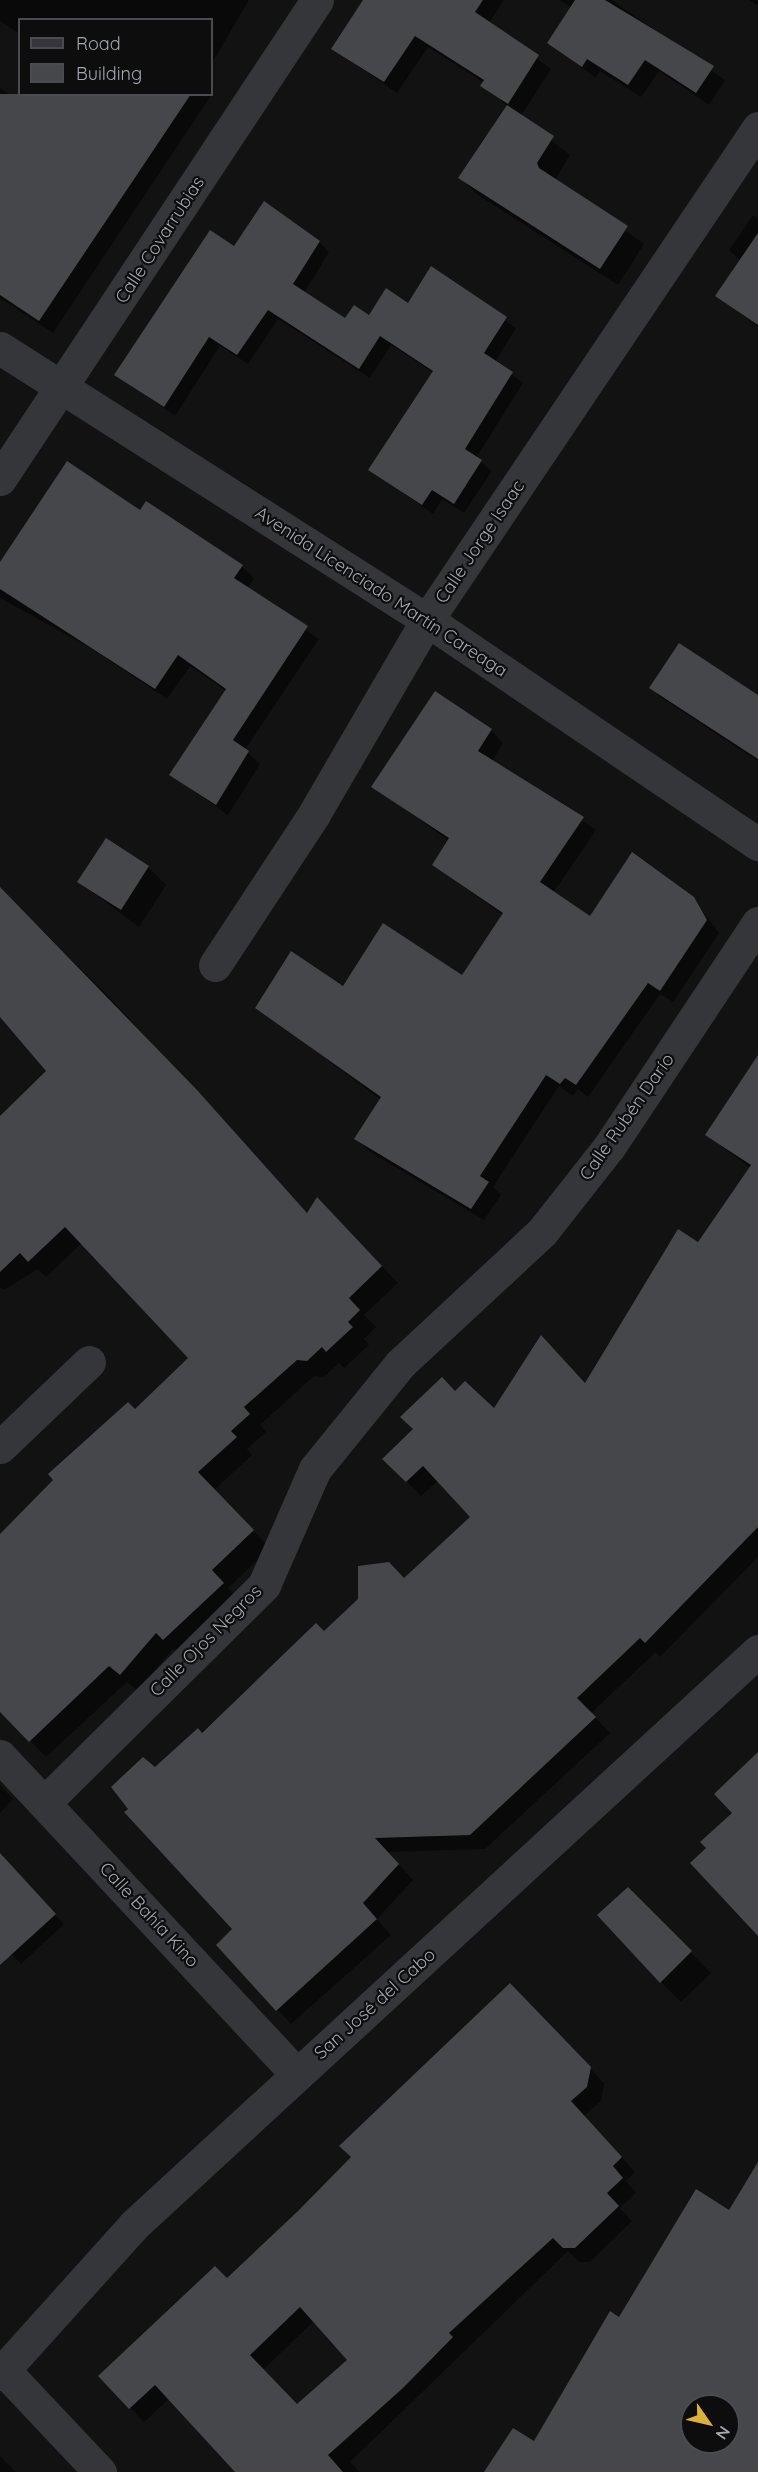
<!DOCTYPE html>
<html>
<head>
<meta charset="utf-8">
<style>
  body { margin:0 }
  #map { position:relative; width:758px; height:2472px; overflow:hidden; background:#121213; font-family:Quicksand,sans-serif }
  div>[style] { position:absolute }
  .shadow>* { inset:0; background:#0007 }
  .building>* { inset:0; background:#46474b }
  .minor>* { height:33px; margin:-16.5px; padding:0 16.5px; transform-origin:16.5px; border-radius:16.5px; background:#35363a }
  span { translate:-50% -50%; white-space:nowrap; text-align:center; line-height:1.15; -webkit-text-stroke:4.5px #0d0d0e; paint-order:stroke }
  .street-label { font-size:18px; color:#a5a8b2 }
  .legend { position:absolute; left:18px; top:18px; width:195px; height:78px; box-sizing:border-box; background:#0d0d0e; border:2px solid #4a4b50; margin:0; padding:8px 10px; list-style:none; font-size:18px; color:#a5a8b2 }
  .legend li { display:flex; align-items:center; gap:12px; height:30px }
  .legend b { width:30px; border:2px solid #4a4b50 }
  .north { position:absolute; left:680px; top:2394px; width:60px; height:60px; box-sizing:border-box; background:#0d0d0e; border:2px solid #4a4b50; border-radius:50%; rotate:124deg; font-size:16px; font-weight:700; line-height:24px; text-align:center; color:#a5a8b2 }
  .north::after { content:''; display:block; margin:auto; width:21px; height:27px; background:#dcaf41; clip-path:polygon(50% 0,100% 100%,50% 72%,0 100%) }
</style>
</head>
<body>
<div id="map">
  <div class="shadow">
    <i style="clip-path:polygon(0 0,249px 0,212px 63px,212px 20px,20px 20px,20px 34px,0 21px)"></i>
    <i style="clip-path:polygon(365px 0,504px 0,489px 23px,551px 69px,521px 116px,570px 155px,555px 180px,644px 244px,618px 285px,478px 195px,460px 178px,507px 107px,484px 83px,428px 47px,397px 93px,333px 49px)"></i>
    <i style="clip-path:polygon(559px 0,612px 0,725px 80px,709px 105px,659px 71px,641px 97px,600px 71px,596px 78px,549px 43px,572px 8px)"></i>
    <i style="clip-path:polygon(749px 0,758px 0,758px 6px)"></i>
    <i style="clip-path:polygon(0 88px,52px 122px,71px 94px,214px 91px,53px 333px,0 298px)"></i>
    <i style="clip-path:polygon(753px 215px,758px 218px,758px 327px,717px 296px,741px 261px,729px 250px)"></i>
    <i style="clip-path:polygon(319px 242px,329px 252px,304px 293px,345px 320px,409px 305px,431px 269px,516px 328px,495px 362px,523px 383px,476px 458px,492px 471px,464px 513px,442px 499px,433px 514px,370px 470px,434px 373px,391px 345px,370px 378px,278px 319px,248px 364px,220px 346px,175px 416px,116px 375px,234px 248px)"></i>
    <i style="clip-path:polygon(141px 512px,242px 566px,254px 578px,247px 589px,319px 639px,245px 750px,260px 764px,228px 815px,171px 775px,226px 691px,190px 666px,167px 699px,89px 647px,0 598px,0 564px)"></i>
    <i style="clip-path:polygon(651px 688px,758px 697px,758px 761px,660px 697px)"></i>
    <i style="clip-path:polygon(491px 730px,503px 743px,492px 761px,596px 830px,553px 893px,591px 918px,693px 898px,719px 933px,673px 1002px,660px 994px,588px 1097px,578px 1089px,573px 1096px,559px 1086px,493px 1187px,501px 1195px,484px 1220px,369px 1151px,356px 1138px,381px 1100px,257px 1007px,343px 988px,463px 978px,503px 915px,433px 865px,449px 841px,373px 786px)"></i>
    <i style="clip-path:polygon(148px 867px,166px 885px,139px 927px,79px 882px)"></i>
    <i style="clip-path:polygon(0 888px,110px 998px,307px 1214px,333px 1216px,398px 1283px,364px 1315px,376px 1327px,364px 1339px,369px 1345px,344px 1368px,339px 1363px,324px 1377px,314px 1376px,260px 1425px,266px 1432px,247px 1449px,252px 1455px,214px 1490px,270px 1548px,228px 1588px,240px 1601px,180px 1656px,173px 1649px,138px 1691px,127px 1682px,46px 1757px,0 1710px,0 1536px,190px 1358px,82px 1243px,46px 1277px,38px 1269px,4px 1290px,0 1287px,0 1117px,48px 1071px,0 986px)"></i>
    <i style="clip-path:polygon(758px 1063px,758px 1557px,660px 1657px,656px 1652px,591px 1713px,610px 1733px,485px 1849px,387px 1852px,413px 1880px,377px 1919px,391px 1935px,291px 2024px,277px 2009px,155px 1769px,324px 1633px,404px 1579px,472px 1517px,438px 1481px,421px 1496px,384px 1459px,455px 1393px,494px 1410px,586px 1384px,699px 1244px,750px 1168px,707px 1135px)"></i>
    <i style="clip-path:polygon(0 1785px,13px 1799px,0 1813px)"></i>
    <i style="clip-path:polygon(0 1855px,64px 1924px,21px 1964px,0 1942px)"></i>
    <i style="clip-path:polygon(628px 1889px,711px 1973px,681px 2002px,661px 1982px)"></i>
    <i style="clip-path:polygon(evenodd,524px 1999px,604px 2083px,601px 2101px,584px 2116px,635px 2172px,626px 2181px,636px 2193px,620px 2208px,632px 2221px,590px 2262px,579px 2262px,568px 2251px,350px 2462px,360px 2472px,237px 2472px,169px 2399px,144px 2422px,100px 2376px,227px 2280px,524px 1999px,314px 2321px,349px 2360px,297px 2406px,263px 2370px,314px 2321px)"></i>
    <i style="clip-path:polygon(0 2456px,16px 2472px,0 2472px)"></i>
  </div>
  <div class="building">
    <i style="clip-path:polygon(363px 0,483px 0,475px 12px,539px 55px,508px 104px,480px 86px,484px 80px,415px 36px,384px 82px,331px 49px)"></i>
    <i style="clip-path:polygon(575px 0,605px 0,714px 66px,696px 93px,645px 60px,628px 85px,587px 59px,582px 67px,547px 43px)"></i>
    <i style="clip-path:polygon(0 94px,191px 94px,39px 321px,0 295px)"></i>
    <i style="clip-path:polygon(507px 105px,554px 136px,537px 163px,539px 168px,628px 226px,600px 269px,458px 178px)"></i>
    <i style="clip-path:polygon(264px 201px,320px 241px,293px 284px,345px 318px,354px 305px,369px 315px,386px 288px,408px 303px,431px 266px,507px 317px,484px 353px,513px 372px,465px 449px,482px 460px,454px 504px,432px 490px,422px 505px,368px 470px,433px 371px,380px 336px,359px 369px,268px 310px,237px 355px,209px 337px,164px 407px,114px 375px,210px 230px,234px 246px)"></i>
    <i style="clip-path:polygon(758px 233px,758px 325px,715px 296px)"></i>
    <i style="clip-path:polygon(67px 461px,140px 510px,146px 501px,243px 565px,234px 578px,308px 626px,233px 740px,249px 751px,216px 805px,169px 775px,226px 689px,178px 655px,155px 689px,0 589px,0 562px)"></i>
    <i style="clip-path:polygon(679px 643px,758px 695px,758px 759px,649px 688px)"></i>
    <i style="clip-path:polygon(435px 691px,492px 729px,478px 751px,584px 817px,540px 882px,590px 916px,632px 852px,694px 897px,707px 920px,660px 991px,648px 983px,576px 1085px,565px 1078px,560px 1084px,546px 1075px,480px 1176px,489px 1182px,471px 1209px,354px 1139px,381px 1097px,255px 1008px,291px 951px,343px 986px,383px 923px,462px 975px,503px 913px,432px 865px,449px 838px,371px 787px)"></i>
    <i style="clip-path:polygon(106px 838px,149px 866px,121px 910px,77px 882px)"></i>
    <i style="clip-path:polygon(0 887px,197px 1090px,307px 1213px,317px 1197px,382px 1266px,349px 1298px,360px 1310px,348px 1322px,353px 1327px,326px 1352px,322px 1347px,307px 1361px,297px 1360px,244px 1407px,250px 1414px,231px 1431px,237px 1437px,198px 1472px,254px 1530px,212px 1570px,224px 1583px,163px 1640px,156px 1633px,120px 1675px,109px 1666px,29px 1742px,0 1712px,0 1534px,53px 1480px,48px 1474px,128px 1402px,135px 1409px,188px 1358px,65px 1227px,28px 1262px,20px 1253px,0 1272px,0 1116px,46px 1071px,0 1017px)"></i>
    <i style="clip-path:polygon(758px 1055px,758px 1527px,645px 1643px,640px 1638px,577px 1698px,596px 1717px,470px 1835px,375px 1838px,399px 1864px,363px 1903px,377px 1919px,276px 2011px,216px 1945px,232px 1929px,124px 1812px,128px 1809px,111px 1787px,143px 1757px,155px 1767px,198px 1728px,202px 1733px,316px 1623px,324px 1631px,358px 1599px,358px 1566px,389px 1562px,404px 1578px,470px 1517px,423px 1466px,406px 1482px,382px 1459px,413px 1429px,400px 1417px,442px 1377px,455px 1391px,465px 1381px,494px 1408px,541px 1335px,585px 1383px,678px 1229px,698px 1242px,751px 1165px,705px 1135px)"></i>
    <i style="clip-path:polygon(758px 1752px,758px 1936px,690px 1863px,706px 1848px,700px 1842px,732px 1813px,714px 1794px)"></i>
    <i style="clip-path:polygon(0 1853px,56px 1914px,0 1965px)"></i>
    <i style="clip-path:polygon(628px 1887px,692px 1951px,660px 1983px,597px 1915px)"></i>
    <i style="clip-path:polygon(evenodd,510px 1983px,591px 2067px,587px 2087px,571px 2101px,622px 2157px,613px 2166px,623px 2178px,607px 2193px,619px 2206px,575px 2248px,563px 2248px,553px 2238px,449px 2333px,453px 2337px,403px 2388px,328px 2455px,343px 2472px,235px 2472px,155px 2385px,129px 2409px,98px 2376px,215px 2266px,227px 2278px,298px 2211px,351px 2157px,339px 2146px,510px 1983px,300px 2307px,347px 2360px,297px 2404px,250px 2355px,300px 2307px)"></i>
    <i style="clip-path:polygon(evenodd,758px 2162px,758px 2472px,484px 2472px,513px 2428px,534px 2441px,610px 2311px,619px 2317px,696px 2189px,729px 2210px,758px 2162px,692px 2406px,728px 2406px,728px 2442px,692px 2442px,692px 2406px)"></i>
  </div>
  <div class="minor">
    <i style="left:0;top:348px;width:506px;rotate:32.5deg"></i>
    <i style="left:427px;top:620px;width:400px;rotate:34.1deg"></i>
    <i style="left:0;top:479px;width:574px;rotate:-56.5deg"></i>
    <i style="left:215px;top:965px;width:181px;rotate:-56.7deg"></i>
    <i style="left:314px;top:814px;width:225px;rotate:-59.8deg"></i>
    <i style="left:427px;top:620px;width:593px;rotate:-56.07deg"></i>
    <i style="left:0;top:1447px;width:123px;rotate:-43.7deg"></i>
    <i style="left:0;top:1756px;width:435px;rotate:47deg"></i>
    <i style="left:44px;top:1803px;width:310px;rotate:-44.7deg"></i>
    <i style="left:264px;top:1585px;width:127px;rotate:-66.3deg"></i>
    <i style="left:315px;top:1469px;width:135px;rotate:-51deg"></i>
    <i style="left:400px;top:1364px;width:194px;rotate:-42.9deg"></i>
    <i style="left:542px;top:1232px;width:108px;rotate:-51.8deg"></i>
    <i style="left:609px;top:1147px;width:269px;rotate:-56.4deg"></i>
    <i style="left:0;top:2366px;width:146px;rotate:46.7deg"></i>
    <i style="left:0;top:2374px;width:200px;rotate:-48deg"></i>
    <i style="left:134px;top:2225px;width:848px;rotate:-42.61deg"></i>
  </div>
  <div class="street-label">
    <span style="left:160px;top:240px;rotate:-57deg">Calle Covarrubias</span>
    <span style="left:480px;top:542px;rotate:-56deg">Calle Jorge Isaac</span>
    <span style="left:381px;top:592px;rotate:33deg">Avenida Licenciado Martín Careaga</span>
    <span style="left:627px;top:1117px;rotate:-55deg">Calle Rubén Darío</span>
    <span style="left:206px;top:1641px;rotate:-45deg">Calle Ojos Negros</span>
    <span style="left:149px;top:1915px;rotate:47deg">Calle Bahía Kino</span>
    <span style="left:375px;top:2004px;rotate:-42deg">San José del Cabo</span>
  </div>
  <ul class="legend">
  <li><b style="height:8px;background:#35363a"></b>Road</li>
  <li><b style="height:16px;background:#46474b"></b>Building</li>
  </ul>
  <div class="north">N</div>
</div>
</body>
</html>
